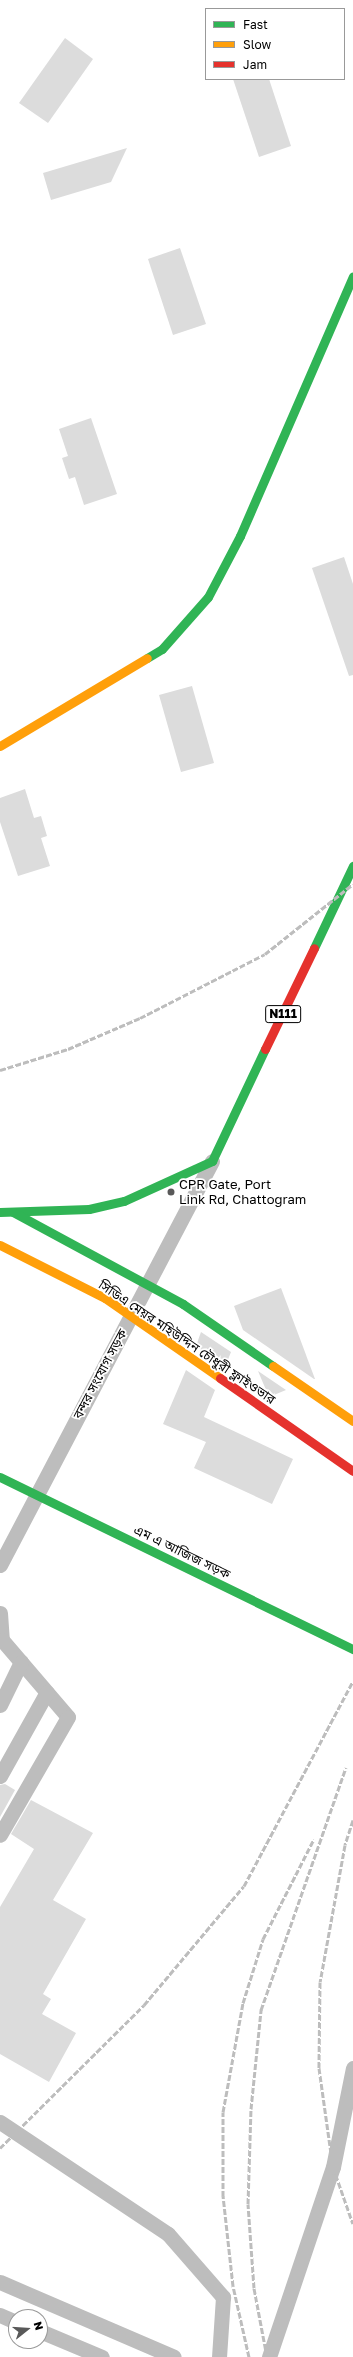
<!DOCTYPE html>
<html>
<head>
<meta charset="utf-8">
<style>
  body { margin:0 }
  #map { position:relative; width:353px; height:2357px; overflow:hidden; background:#fff; font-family:"Golos Text","Noto Sans Bengali",sans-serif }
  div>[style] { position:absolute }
  .building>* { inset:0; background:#dcdcdc }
  .lane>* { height:15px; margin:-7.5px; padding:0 7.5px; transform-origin:7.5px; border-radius:7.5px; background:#bdbdbd }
  .fast>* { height:9px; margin:-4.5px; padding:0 4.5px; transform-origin:4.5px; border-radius:4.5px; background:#30b455 }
  .slow>* { height:9px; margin:-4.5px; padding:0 4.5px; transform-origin:4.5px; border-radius:4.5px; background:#ff9f0a }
  .jam>* { height:9px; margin:-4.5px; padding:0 4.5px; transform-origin:4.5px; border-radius:4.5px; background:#e5322d }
  .rail>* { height:3px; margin-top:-1.5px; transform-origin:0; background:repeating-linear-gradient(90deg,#bdbdbd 0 6px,transparent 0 8px) }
  .dots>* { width:11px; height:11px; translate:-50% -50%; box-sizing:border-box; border:2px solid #fff; border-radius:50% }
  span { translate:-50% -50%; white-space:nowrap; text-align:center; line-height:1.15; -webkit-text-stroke:3.5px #fff; paint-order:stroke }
  .shield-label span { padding:1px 3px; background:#fff; border:1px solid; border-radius:3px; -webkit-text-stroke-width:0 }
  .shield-label { font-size:12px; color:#000; font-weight:700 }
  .poi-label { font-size:13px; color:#000 }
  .left { translate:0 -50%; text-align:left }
  .street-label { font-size:13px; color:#000 }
  .legend { position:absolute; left:205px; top:8px; width:140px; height:72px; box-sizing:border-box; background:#fff; border:1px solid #999; margin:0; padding:5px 7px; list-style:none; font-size:12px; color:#000 }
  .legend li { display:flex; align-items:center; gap:8px; height:20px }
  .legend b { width:20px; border:1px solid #999 }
  .north { position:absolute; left:8px; top:2309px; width:40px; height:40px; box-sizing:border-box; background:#fff; border:1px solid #999; border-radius:50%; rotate:73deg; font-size:11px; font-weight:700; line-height:16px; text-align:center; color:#000 }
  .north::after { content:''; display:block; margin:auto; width:14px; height:18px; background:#595959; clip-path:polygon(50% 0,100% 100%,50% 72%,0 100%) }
</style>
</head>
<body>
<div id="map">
  <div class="building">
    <i style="clip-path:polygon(65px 38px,93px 59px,48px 123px,19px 103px)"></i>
    <i style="clip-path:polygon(233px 79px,269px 79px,291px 146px,259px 157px)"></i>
    <i style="clip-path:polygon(127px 148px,111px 182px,51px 200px,43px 173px)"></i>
    <i style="clip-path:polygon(180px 248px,206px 324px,173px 335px,148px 259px)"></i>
    <i style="clip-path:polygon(91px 418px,117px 494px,84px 505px,75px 477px,69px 479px,62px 458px,68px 456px,59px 429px)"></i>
    <i style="clip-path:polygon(344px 557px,353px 584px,353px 675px,349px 676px,312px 568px)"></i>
    <i style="clip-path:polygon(192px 686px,214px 763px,181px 772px,159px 695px)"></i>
    <i style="clip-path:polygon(25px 789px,34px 818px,41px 816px,47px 836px,41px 838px,50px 866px,18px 876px,0 822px,0 798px)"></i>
    <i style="clip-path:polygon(281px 1288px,315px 1379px,314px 1379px,243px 1330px,234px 1306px)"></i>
    <i style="clip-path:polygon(201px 1332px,231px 1352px,225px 1367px,196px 1346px)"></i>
    <i style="clip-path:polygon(186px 1370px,215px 1390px,204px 1417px,293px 1459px,272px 1504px,194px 1468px,206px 1442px,163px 1424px)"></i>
    <i style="clip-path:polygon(258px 1371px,286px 1390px,269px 1397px)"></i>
    <i style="clip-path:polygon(5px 1784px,15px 1790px,0 1817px,0 1785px)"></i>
    <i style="clip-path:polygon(31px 1800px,93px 1833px,53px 1900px,86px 1919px,43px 1994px,51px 1999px,42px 2014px,76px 2033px,49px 2082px,0 2054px,0 1907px,34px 1849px,11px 1834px)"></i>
  </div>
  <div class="lane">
    <i style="left:0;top:1565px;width:456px;rotate:-62.3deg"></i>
    <i style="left:0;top:1613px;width:27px;rotate:86deg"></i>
    <i style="left:2px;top:1640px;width:101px;rotate:49.4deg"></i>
    <i style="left:68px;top:1717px;width:136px;rotate:120deg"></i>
    <i style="left:0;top:1705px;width:48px;rotate:-64deg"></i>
    <i style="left:0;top:1776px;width:96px;rotate:-60.8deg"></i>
    <i style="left:0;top:2122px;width:202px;rotate:33.7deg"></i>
    <i style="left:168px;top:2234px;width:84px;rotate:48.9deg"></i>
    <i style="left:223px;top:2297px;width:60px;rotate:93.8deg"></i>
    <i style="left:0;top:2282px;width:189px;rotate:23.3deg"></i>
    <i style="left:0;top:2315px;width:17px;rotate:24deg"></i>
    <i style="left:40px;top:2331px;width:67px;rotate:22.8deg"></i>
    <i style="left:269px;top:2357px;width:200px;rotate:-71.4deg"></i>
    <i style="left:333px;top:2167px;width:101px;rotate:-78.6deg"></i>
  </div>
  <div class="fast">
    <i style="left:147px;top:658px;width:17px;rotate:-31deg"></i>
    <i style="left:162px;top:649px;width:69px;rotate:-48.5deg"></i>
    <i style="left:208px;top:597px;width:69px;rotate:-62.3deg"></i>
    <i style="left:240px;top:536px;width:283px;rotate:-66.5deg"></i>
    <i style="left:314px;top:948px;width:91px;rotate:-64.6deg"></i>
    <i style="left:0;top:1212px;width:89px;rotate:-1.9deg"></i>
    <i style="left:89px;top:1209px;width:36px;rotate:-13deg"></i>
    <i style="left:124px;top:1201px;width:97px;rotate:-24.4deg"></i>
    <i style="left:212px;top:1161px;width:124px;rotate:-64.7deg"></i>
    <i style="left:13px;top:1212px;width:193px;rotate:28.4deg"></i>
    <i style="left:183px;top:1304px;width:109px;rotate:34.6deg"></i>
    <i style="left:0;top:1477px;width:393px;rotate:26deg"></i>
  </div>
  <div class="slow">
    <i style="left:0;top:746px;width:171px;rotate:-30.9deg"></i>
    <i style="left:0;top:1245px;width:118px;rotate:26.8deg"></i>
    <i style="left:105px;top:1298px;width:140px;rotate:34.8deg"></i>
    <i style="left:273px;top:1366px;width:97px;rotate:34.5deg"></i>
  </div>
  <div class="jam">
    <i style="left:265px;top:1049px;width:112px;rotate:-64.1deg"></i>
    <i style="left:220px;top:1378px;width:162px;rotate:35deg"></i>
  </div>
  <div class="rail">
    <i style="left:0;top:1070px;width:71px;rotate:-17.2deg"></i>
    <i style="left:68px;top:1049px;width:78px;rotate:-23.3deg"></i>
    <i style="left:140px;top:1018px;width:140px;rotate:-27.1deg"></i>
    <i style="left:265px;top:954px;width:112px;rotate:-38.5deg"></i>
    <i style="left:353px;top:1820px;width:26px;rotate:108deg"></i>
    <i style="left:345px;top:1845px;width:139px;rotate:100.3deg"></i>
    <i style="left:320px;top:1982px;width:86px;rotate:90.7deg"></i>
    <i style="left:319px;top:2068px;width:100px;rotate:82deg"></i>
    <i style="left:333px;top:2167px;width:60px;rotate:70.7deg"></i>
    <i style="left:0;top:2148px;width:203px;rotate:-44.8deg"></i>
    <i style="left:144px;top:2005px;width:155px;rotate:-50deg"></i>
    <i style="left:244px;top:1886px;width:232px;rotate:-62deg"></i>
    <i style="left:249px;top:2357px;width:73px;rotate:-102.7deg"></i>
    <i style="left:233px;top:2286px;width:91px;rotate:-96.3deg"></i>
    <i style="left:223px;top:2196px;width:84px;rotate:-90deg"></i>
    <i style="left:223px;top:2112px;width:111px;rotate:-79.6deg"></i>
    <i style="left:243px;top:2003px;width:67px;rotate:-72.6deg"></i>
    <i style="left:263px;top:1939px;width:112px;rotate:-63deg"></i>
    <i style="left:267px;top:2357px;width:70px;rotate:-100.7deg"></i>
    <i style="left:254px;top:2288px;width:84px;rotate:-94.1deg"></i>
    <i style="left:248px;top:2204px;width:95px;rotate:-88.2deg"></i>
    <i style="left:251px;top:2109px;width:100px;rotate:-84.2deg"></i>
    <i style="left:261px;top:2010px;width:257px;rotate:-70.7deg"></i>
  </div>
  <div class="dots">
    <i style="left:171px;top:1192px;background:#595959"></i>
  </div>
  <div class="shield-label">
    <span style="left:283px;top:1014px">N111</span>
  </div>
  <div class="poi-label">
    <span class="left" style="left:179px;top:1192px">CPR Gate, Port<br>Link Rd, Chattogram</span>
  </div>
  <div class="street-label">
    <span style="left:187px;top:1342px;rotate:34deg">সিডিএ মেয়র মহিউদ্দিন চৌধুরী ফ্লাইওভার</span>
    <span style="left:100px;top:1374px;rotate:-62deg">বন্দর সংযোগ সড়ক</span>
    <span style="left:182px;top:1552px;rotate:26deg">এম এ আজিজ সড়ক</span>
  </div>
  <ul class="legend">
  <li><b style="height:5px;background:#30b455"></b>Fast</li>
  <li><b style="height:5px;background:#ff9f0a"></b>Slow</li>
  <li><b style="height:5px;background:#e5322d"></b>Jam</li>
  </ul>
  <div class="north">N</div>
</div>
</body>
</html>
